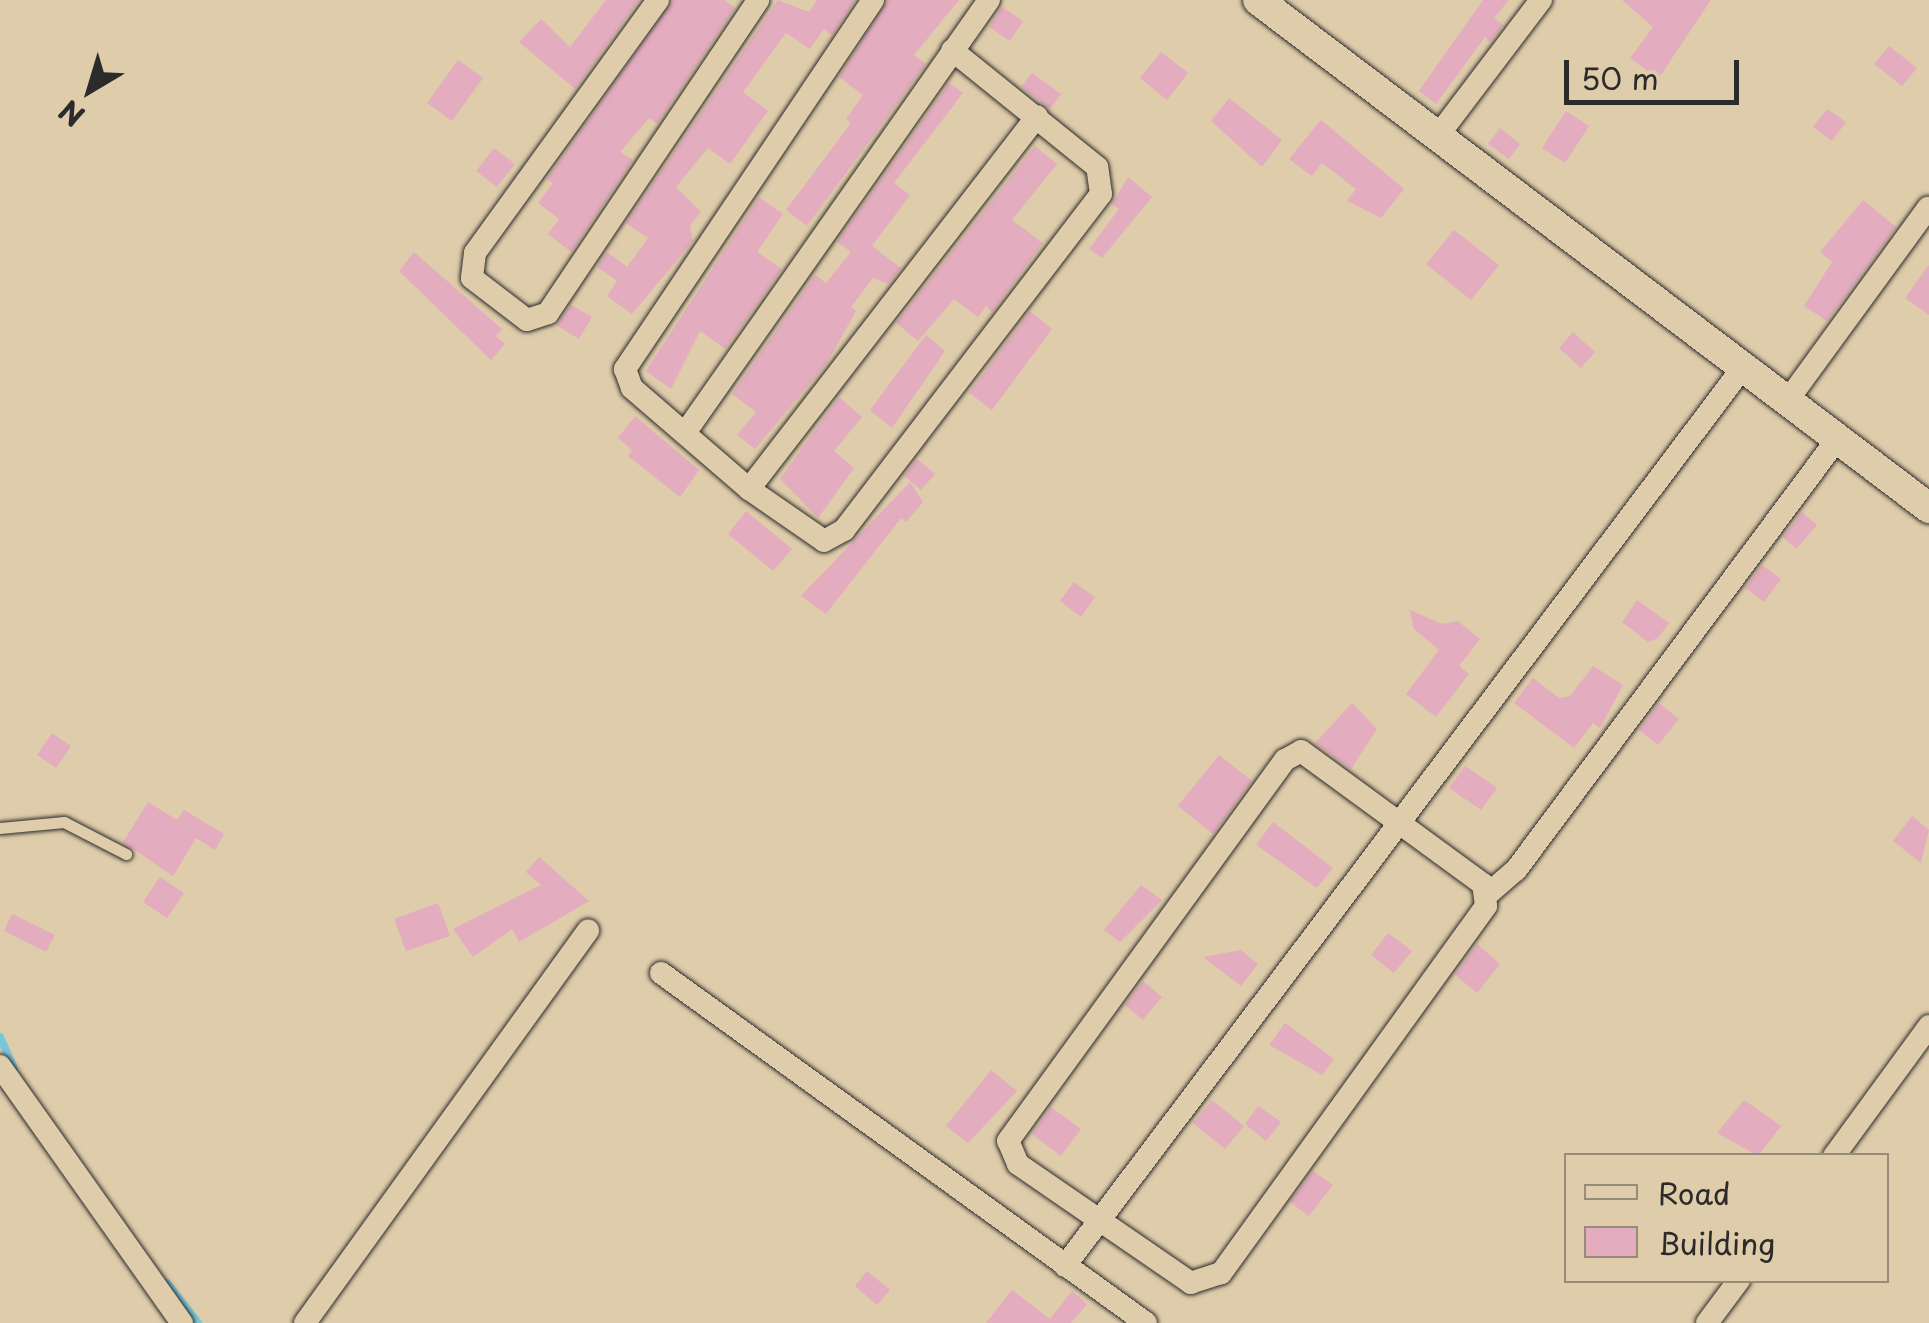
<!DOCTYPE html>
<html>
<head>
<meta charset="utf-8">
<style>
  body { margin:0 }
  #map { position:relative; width:1929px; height:1323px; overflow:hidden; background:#dfccaa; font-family:"Playpen Sans",sans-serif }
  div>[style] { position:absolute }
  .stream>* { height:8px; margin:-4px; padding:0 4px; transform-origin:4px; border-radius:4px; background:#7bc7da }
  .building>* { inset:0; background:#e3acbf }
  .roads { filter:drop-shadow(0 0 2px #2b2b2b) drop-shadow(0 0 2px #2b2b2b) }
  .lane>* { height:11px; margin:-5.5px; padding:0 5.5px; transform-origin:5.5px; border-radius:5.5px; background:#dfccaa }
  .street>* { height:22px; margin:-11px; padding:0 11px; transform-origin:11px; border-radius:11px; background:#dfccaa }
  .secondary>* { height:30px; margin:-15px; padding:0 15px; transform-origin:15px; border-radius:15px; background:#dfccaa }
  span { translate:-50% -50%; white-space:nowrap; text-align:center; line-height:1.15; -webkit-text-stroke:8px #dfccaa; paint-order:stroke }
  .legend { position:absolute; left:1564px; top:1153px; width:325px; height:130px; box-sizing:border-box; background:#dfccaa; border:2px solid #978c77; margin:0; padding:12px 18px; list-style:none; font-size:30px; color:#2b2b2b }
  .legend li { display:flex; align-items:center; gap:20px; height:50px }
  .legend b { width:50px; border:2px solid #978c77 }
  .north { position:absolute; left:40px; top:40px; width:100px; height:100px; -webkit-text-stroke:8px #dfccaa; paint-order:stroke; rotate:218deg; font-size:28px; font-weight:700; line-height:40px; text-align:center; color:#2b2b2b }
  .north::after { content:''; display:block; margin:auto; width:35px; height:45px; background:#2b2b2b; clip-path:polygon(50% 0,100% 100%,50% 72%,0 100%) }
  .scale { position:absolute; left:1564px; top:60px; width:175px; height:45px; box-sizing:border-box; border:5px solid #2b2b2b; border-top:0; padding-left:12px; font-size:30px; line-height:35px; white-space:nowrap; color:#2b2b2b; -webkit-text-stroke:8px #dfccaa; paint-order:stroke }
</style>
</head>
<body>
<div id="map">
  <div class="stream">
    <i style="left:0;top:1037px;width:34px;rotate:66deg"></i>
    <i style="left:167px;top:1283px;width:51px;rotate:52.2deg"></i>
  </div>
  <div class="building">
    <i style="clip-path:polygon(606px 0,639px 0,575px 89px,519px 42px,541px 19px,570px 47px)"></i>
    <i style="clip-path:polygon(673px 0,724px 0,735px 8px,657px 124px,649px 118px,620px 152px,633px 160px,571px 252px,548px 234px,559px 219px,538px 203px,553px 183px,547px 179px)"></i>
    <i style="clip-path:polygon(778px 0,809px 12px,817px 0,855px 0,832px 35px,824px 29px,810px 49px,786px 33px,743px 92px,768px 111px,730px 164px,708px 148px,676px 187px,701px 212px,690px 226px,693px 241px,632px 314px,607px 296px,617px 281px,597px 267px,607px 252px,627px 267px,648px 238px,626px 223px)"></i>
    <i style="clip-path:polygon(888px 0,959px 0,914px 55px,926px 64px,807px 226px,786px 210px,851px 123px,846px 119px,863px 95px,839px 77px)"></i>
    <i style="clip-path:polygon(1483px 0,1509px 0,1494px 18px,1503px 25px,1490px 42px,1485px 37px,1436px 104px,1419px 91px)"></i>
    <i style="clip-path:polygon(1622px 0,1711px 0,1658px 79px,1630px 58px,1653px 27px)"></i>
    <i style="clip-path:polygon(1002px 7px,1023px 21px,1010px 41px,989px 27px)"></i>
    <i style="clip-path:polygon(1889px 46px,1917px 68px,1902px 86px,1874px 64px)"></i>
    <i style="clip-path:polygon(1161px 52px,1188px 73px,1167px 100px,1140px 78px)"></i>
    <i style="clip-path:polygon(458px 60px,483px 78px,452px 121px,427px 103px)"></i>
    <i style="clip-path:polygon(1032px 73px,1061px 94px,1050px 109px,1021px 87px)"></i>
    <i style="clip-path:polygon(949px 83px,963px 93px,894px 183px,910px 195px,872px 246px,901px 268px,888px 284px,873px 278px,851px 307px,856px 311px,827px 363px,755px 449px,737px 435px,756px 412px,732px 394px,815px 275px,826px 283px,851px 252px,837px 242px)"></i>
    <i style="clip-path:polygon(1229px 98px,1282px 140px,1262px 167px,1211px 121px)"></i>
    <i style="clip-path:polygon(1827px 109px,1846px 122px,1832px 141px,1813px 127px)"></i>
    <i style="clip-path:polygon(1566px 111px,1589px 126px,1565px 163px,1542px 148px)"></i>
    <i style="clip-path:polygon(1321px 120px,1404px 189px,1381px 218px,1347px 201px,1356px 189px,1322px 163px,1312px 176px,1289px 159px)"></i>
    <i style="clip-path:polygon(1500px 128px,1520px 144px,1509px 159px,1488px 144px)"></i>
    <i style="clip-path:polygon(1035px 146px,1057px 164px,1012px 220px,1043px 243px,992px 312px,986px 306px,978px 317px,954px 299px,918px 341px,896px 323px)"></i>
    <i style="clip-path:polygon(494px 148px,515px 164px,497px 187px,476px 171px)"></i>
    <i style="clip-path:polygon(1128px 177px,1152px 197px,1102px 258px,1089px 249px,1119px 209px,1112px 204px)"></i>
    <i style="clip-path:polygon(759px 197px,783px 214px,757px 252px,782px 269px,725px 349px,700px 331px,671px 389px,646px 371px)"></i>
    <i style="clip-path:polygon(1863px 200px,1896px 227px,1827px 321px,1804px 306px,1832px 262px,1820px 252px)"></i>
    <i style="clip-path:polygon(1454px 230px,1499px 265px,1471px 300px,1426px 264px)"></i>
    <i style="clip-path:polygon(414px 252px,502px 329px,496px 336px,505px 344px,491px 360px,399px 271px)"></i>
    <i style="clip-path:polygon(1929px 265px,1929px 315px,1905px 298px)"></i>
    <i style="clip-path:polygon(571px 305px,592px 317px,579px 339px,556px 325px)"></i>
    <i style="clip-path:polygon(1030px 311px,1052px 329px,992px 410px,969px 393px)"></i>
    <i style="clip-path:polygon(1573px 332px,1595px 352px,1581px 368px,1559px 348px)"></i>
    <i style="clip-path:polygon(926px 335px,945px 351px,892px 428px,870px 410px)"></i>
    <i style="clip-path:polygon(839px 397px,862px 417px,834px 451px,854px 468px,818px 518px,780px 479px)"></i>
    <i style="clip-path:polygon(635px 416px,699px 470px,680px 497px,628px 456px,632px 450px,618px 438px)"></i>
    <i style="clip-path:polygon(917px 459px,935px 474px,921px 490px,904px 476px)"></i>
    <i style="clip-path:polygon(910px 482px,923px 502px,906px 522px,901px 518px,826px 614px,801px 596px)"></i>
    <i style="clip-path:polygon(746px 511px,792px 549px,773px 571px,728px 534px)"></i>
    <i style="clip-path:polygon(1802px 512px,1817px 525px,1796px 549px,1783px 537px)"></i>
    <i style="clip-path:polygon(1762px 565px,1781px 579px,1764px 602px,1745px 588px)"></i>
    <i style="clip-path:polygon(1074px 582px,1095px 597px,1081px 617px,1060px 601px)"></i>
    <i style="clip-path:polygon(1637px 600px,1669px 623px,1658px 638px,1648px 642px,1622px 622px)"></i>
    <i style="clip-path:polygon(1410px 610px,1442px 624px,1458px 621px,1480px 639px,1459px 666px,1469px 674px,1436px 717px,1406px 694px,1439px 650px,1414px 629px)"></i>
    <i style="clip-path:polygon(1593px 666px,1623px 685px,1600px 728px,1593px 723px,1574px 748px,1514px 703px,1533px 678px,1559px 698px,1570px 696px)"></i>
    <i style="clip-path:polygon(1352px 703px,1377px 729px,1351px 769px,1315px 743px)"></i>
    <i style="clip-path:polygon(1659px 703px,1679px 719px,1658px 745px,1639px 730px)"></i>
    <i style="clip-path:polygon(52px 733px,71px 746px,56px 768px,37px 755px)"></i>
    <i style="clip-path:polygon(1219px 755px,1252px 781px,1213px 834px,1178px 806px)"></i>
    <i style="clip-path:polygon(1465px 766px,1497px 788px,1481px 810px,1449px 788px)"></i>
    <i style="clip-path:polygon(148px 802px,177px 820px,184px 810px,224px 834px,215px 850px,196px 838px,173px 876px,123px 842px)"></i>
    <i style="clip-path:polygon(1912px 816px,1929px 830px,1921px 863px,1893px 841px)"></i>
    <i style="clip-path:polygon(1273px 822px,1333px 868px,1317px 888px,1256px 845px)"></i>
    <i style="clip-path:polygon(539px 857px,589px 901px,519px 942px,512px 929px,473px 957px,453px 929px,541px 885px,526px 872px)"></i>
    <i style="clip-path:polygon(160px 877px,184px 893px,167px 918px,143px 902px)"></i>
    <i style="clip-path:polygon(1141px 885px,1162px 900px,1120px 942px,1104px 930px)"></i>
    <i style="clip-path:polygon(438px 903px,450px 936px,406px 951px,394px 919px)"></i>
    <i style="clip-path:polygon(12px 914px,55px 935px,46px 952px,4px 931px)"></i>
    <i style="clip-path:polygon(1388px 933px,1412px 951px,1394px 973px,1371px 955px)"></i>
    <i style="clip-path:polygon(1477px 944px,1500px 964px,1477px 993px,1455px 975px)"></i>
    <i style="clip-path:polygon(1241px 950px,1258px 964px,1241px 986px,1203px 957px)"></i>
    <i style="clip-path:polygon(1143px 981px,1162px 997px,1143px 1020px,1125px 1005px)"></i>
    <i style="clip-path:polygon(1285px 1023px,1334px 1059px,1322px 1075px,1269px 1045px)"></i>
    <i style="clip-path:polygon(991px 1070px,1017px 1091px,968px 1143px,946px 1126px)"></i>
    <i style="clip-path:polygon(1212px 1100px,1244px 1126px,1225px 1149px,1193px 1123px)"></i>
    <i style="clip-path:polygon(1744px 1100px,1781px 1126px,1758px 1156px,1717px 1133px)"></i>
    <i style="clip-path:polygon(1258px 1106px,1281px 1122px,1266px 1141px,1245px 1124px)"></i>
    <i style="clip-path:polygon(1051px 1107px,1081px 1129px,1061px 1156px,1032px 1134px)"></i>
    <i style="clip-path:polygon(1313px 1171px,1333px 1185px,1309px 1216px,1290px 1202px)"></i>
    <i style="clip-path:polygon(867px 1271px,890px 1290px,877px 1305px,855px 1286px)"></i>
    <i style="clip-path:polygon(1012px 1290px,1050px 1319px,1072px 1291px,1087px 1304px,1071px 1323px,986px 1323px)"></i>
  </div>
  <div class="roads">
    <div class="lane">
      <i style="left:0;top:828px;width:64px;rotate:-5.4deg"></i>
      <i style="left:64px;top:822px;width:70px;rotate:27.3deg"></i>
    </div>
    <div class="street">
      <i style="left:658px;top:0;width:312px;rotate:125.9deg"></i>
      <i style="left:475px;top:253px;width:25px;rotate:97deg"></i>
      <i style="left:472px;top:278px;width:69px;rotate:37.4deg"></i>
      <i style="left:527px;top:320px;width:22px;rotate:-18deg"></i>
      <i style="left:548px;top:313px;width:377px;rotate:-56.1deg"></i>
      <i style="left:873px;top:0;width:445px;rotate:123.9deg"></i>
      <i style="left:625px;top:369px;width:20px;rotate:70deg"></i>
      <i style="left:632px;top:388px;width:155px;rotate:40.8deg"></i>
      <i style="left:749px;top:489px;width:91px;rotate:34.7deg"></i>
      <i style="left:824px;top:541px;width:23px;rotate:-29deg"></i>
      <i style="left:844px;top:530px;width:423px;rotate:-52.6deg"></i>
      <i style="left:1101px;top:194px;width:27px;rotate:-98deg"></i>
      <i style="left:1097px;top:167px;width:186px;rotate:-141.1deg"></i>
      <i style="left:1440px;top:133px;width:167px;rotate:-52.8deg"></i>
      <i style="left:1788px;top:400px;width:238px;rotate:-53.9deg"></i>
      <i style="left:685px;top:433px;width:529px;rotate:-54.93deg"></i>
      <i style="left:749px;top:489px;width:471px;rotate:-52.3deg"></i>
      <i style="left:1301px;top:751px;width:225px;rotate:36.2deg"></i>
      <i style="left:1483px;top:884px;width:22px;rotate:82deg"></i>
      <i style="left:1486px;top:906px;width:453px;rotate:125.8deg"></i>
      <i style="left:1221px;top:1273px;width:32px;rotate:162deg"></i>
      <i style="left:1191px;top:1283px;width:210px;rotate:-145.5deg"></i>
      <i style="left:1018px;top:1164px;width:25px;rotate:-113deg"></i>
      <i style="left:1008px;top:1141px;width:471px;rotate:-54deg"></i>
      <i style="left:1285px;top:760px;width:18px;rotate:-29deg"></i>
      <i style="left:1488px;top:894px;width:37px;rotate:-41deg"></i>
      <i style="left:1516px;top:870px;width:539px;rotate:-53.3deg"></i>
      <i style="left:661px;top:973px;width:598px;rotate:35.82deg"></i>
      <i style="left:0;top:1066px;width:315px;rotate:54.7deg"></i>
      <i style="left:1834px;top:1156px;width:161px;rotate:-53.8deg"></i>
      <i style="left:1065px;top:1266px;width:1127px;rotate:-52.97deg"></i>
      <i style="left:305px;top:1323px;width:484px;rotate:-54.2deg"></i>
      <i style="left:1707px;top:1323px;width:54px;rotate:-53.3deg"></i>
    </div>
    <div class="secondary">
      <i style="left:1258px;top:0;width:842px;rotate:37.13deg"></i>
    </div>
  </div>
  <ul class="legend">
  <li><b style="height:12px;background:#dfccaa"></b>Road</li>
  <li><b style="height:28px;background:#e3acbf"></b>Building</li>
  </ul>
  <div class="north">N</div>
  <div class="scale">50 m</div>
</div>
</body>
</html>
